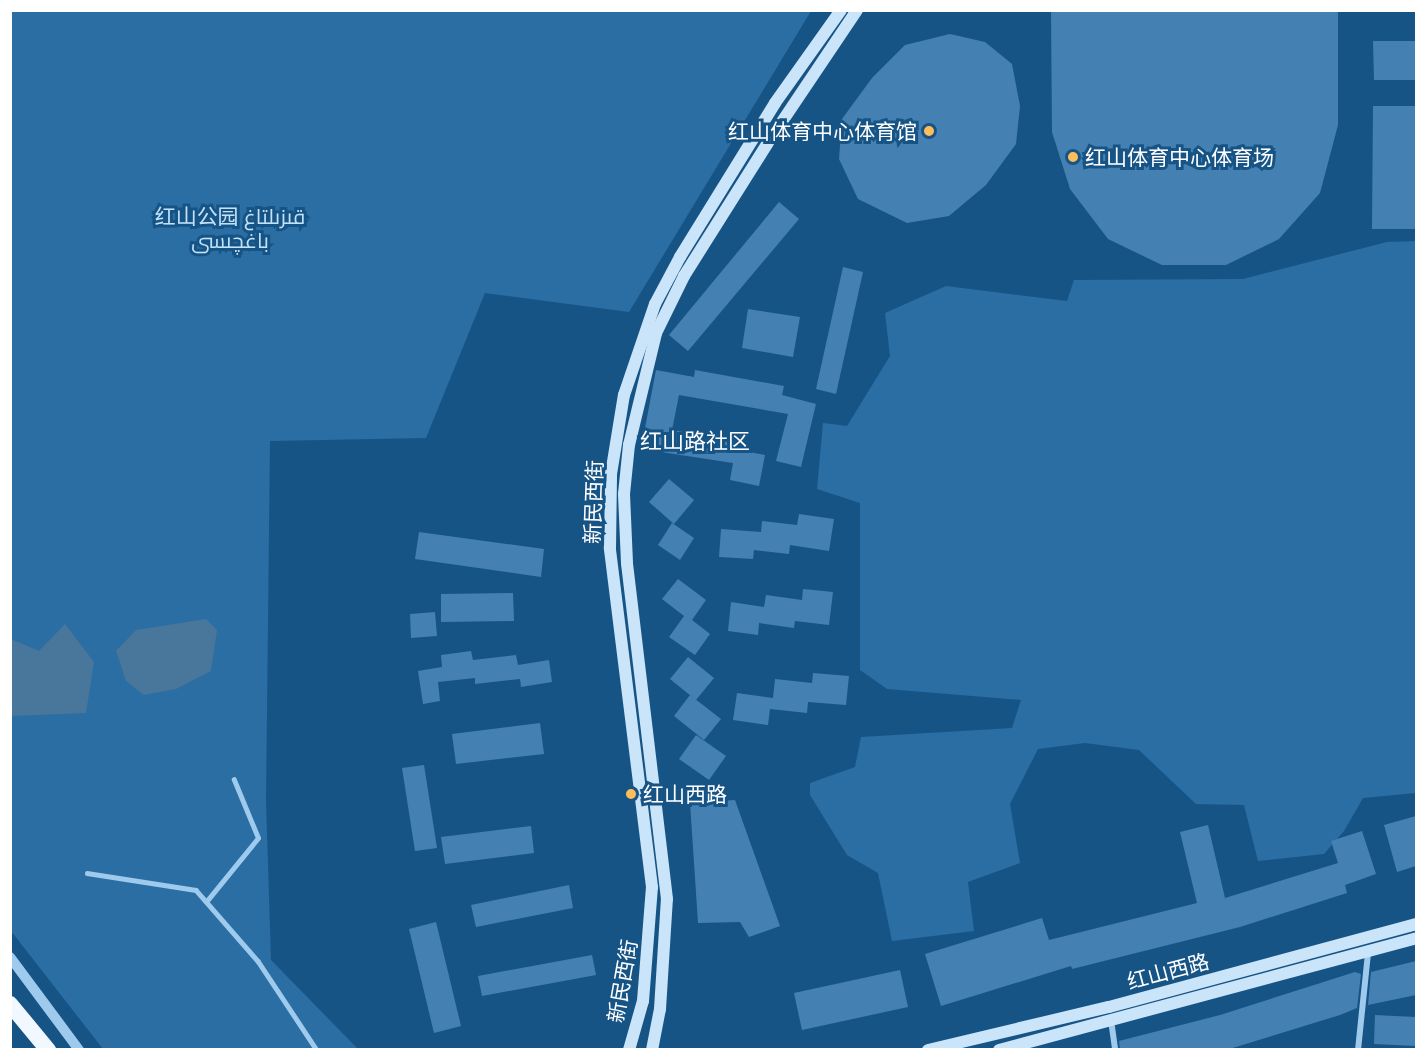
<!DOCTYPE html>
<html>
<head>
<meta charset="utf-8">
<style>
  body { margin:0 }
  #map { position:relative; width:1427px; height:1060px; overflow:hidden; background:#175486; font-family:Mulish,Cairo,"Noto Sans SC",sans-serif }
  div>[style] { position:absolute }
  .green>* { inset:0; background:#2a6ea4 }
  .water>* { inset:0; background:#49769b }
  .building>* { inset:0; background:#4481b2 }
  .service>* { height:4.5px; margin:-2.25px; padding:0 2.25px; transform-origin:2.25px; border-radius:2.25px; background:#9dcaed }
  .minor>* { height:6px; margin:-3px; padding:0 3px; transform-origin:3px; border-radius:3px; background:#9dcaed }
  .tertiary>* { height:10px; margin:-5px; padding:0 5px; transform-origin:5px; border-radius:5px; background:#9dcaed }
  .secondary>* { height:12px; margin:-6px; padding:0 6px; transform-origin:6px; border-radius:6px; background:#cae4f9 }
  .trunk>* { height:16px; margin:-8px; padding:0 8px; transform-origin:8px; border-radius:8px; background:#f1f8ff }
  .dots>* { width:16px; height:16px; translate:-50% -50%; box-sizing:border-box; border:3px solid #175486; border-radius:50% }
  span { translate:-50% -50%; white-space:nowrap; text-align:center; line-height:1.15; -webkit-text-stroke:6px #175486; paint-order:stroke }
  .poi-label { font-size:21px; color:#fff }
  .right { translate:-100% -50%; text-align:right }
  .left { translate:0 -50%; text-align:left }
  .park-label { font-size:21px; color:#c2e2fa }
  .street-label { font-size:21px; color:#fff }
  .neighbourhood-label { font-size:22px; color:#fff }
  .frame { position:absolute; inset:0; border:12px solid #fff; pointer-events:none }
</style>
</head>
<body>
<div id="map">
  <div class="green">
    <i style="clip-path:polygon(11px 11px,811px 11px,629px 312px,485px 293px,426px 438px,270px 441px,266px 801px,271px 960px,358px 1049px,103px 1049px,11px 931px)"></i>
    <i style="clip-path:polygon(1416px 241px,1416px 793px,1363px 798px,1344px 831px,1324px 854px,1258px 861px,1244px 805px,1196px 804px,1139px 750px,1085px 743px,1038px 749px,1010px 804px,1020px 863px,968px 882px,974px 931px,892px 941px,878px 873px,847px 855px,810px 795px,810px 783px,855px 767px,861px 737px,1012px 728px,1021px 700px,887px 689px,860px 670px,860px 503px,817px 489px,823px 423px,847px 426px,890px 356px,885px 313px,946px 286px,1067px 301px,1074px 280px,1243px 279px,1387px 242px)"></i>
  </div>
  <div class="water">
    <i style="clip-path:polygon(206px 619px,217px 630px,211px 671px,176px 689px,144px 695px,126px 681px,116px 651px,136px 630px)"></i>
    <i style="clip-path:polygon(65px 624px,94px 662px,86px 713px,11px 716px,11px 639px,39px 651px)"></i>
  </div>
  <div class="building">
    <i style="clip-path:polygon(1051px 10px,1338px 10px,1338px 125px,1320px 193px,1279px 239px,1226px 265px,1162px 265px,1108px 239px,1070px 189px,1052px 132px)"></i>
    <i style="clip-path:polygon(950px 34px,985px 42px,1012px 64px,1020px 106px,1016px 144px,986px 185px,949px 216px,907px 223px,858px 199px,839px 159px,842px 119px,872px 78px,905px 45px)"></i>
    <i style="clip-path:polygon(1373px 41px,1416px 41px,1416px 80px,1374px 80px)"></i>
    <i style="clip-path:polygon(1373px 106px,1416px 106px,1416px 229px,1372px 229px)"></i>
    <i style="clip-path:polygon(779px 202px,799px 219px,688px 351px,669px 335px)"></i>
    <i style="clip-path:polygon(843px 267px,863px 272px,836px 394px,816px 389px)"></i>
    <i style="clip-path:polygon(748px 309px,800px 317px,793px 357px,742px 348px)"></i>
    <i style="clip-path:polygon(656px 370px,694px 377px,695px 370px,784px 386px,782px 395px,816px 404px,801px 467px,776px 461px,788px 414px,679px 395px,672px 430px,728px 440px,727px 448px,765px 455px,759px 486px,730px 480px,733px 463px,641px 449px)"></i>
    <i style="clip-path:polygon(669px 479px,694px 500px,674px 524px,649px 502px)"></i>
    <i style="clip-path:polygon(799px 514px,834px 519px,829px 551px,790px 545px,789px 554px,754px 550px,753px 559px,719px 557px,721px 529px,761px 532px,762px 521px,797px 525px)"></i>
    <i style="clip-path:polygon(672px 523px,694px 538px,680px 560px,658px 545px)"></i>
    <i style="clip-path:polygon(419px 532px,544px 549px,541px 577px,415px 559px)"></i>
    <i style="clip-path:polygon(678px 579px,706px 600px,692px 620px,710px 634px,695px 655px,669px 637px,684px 616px,662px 599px)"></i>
    <i style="clip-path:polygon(803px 589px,833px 592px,829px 625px,795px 621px,794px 628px,759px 623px,758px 635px,728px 631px,731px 602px,764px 607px,766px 595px,802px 600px)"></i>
    <i style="clip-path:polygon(513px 593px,514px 621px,441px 622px,441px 594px)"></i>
    <i style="clip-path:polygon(435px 612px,437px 636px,411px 638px,410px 614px)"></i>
    <i style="clip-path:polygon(471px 651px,473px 660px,516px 655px,518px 665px,549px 660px,552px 682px,521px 687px,520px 679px,475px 684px,475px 678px,438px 682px,440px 701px,423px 704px,418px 671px,442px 667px,441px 655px)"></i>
    <i style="clip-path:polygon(688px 657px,714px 678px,696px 700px,670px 679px)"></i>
    <i style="clip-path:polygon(813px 673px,849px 676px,846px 705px,808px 702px,807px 713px,770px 709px,768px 725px,733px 720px,737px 693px,773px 698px,775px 679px,812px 683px)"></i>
    <i style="clip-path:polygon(690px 695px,721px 719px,704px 740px,674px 716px)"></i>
    <i style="clip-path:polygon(540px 723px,544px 754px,456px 764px,452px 734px)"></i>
    <i style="clip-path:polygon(696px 735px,726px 756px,709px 780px,679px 759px)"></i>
    <i style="clip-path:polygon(424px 765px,437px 848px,415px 851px,402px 768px)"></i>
    <i style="clip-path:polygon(735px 800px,780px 926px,749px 937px,740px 922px,698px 923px,690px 803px)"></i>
    <i style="clip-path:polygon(1416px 816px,1416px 866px,1397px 872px,1384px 825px)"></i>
    <i style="clip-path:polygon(1208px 825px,1225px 898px,1338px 863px,1331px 841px,1362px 831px,1376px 874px,1345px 885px,1347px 893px,1240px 927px,1072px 969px,1071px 966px,941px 1006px,925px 954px,1042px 918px,1049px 940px,1197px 903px,1180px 832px)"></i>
    <i style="clip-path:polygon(531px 826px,534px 853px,445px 864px,441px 837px)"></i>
    <i style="clip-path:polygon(569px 885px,573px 908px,476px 927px,471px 905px)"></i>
    <i style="clip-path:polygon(436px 922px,461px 1026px,434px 1033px,409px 929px)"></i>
    <i style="clip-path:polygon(592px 955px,596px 975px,482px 996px,478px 976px)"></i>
    <i style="clip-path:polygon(1416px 961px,1416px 995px,1368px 1005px,1371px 972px)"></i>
    <i style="clip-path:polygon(900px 970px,908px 1007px,802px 1030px,794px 993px)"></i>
    <i style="clip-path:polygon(1355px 972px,1361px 974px,1357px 1008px,1340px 1015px,1226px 1050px,1120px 1050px,1119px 1041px,1220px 1015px)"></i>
    <i style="clip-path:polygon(1375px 1015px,1416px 1017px,1416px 1046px,1374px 1044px)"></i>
  </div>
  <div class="service">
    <i style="left:87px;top:873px;width:110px;rotate:8.9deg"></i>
    <i style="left:196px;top:890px;width:94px;rotate:48.9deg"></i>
    <i style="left:258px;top:961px;width:107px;rotate:56.5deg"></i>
    <i style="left:206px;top:902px;width:82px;rotate:-50.9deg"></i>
    <i style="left:258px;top:838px;width:63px;rotate:-112.5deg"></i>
  </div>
  <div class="minor">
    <i style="left:1111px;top:1020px;width:30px;rotate:82deg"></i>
    <i style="left:1358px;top:1050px;width:98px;rotate:-84.1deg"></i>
  </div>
  <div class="tertiary">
    <i style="left:10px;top:957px;width:116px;rotate:53.4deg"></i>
  </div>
  <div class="secondary">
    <i style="left:629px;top:1050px;width:51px;rotate:-74.1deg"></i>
    <i style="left:643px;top:1001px;width:114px;rotate:-85.5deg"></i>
    <i style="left:652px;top:887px;width:342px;rotate:-97.1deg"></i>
    <i style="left:610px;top:548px;width:74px;rotate:-89.2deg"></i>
    <i style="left:611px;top:474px;width:80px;rotate:-80.7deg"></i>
    <i style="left:624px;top:395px;width:96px;rotate:-71.2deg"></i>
    <i style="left:655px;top:304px;width:53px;rotate:-62deg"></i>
    <i style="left:680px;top:257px;width:181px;rotate:-58.3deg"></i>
    <i style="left:775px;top:103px;width:114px;rotate:-54.6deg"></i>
    <i style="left:652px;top:1050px;width:42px;rotate:-79deg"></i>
    <i style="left:660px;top:1009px;width:110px;rotate:-86.4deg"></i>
    <i style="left:667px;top:899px;width:338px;rotate:-96.8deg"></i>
    <i style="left:627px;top:563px;width:69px;rotate:-92.5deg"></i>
    <i style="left:624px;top:494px;width:49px;rotate:-84.2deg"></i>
    <i style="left:629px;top:445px;width:115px;rotate:-76.4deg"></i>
    <i style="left:656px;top:333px;width:64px;rotate:-63.8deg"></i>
    <i style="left:684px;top:276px;width:156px;rotate:-57.8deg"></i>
    <i style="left:767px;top:144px;width:161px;rotate:-56.1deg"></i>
    <i style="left:928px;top:1050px;width:186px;rotate:-13.4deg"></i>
    <i style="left:1109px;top:1007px;width:318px;rotate:-15.1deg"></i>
    <i style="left:999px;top:1050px;width:432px;rotate:-15deg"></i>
  </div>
  <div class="trunk">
    <i style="left:10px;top:1004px;width:60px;rotate:50.4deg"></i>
  </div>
  <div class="dots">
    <i style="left:929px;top:131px;background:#ffbd59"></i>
    <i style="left:1073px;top:157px;background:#ffbd59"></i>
    <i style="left:631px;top:794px;background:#ffbd59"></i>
  </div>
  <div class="poi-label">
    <span class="right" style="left:917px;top:131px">红山体育中心体育馆</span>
    <span class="left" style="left:1085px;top:157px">红山体育中心体育场</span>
    <span class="left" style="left:643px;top:794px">红山西路</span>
  </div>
  <div class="park-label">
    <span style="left:230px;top:228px">红山公园 قىزىلتاغ<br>باغچىسى</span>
  </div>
  <div class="street-label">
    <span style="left:593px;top:502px;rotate:-88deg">新民西街</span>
    <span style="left:1168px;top:971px;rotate:-15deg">红山西路</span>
    <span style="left:622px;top:981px;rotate:-80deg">新民西街</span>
  </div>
  <div class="neighbourhood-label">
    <span style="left:695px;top:442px">红山路社区</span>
  </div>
  <div class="frame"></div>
</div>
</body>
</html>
